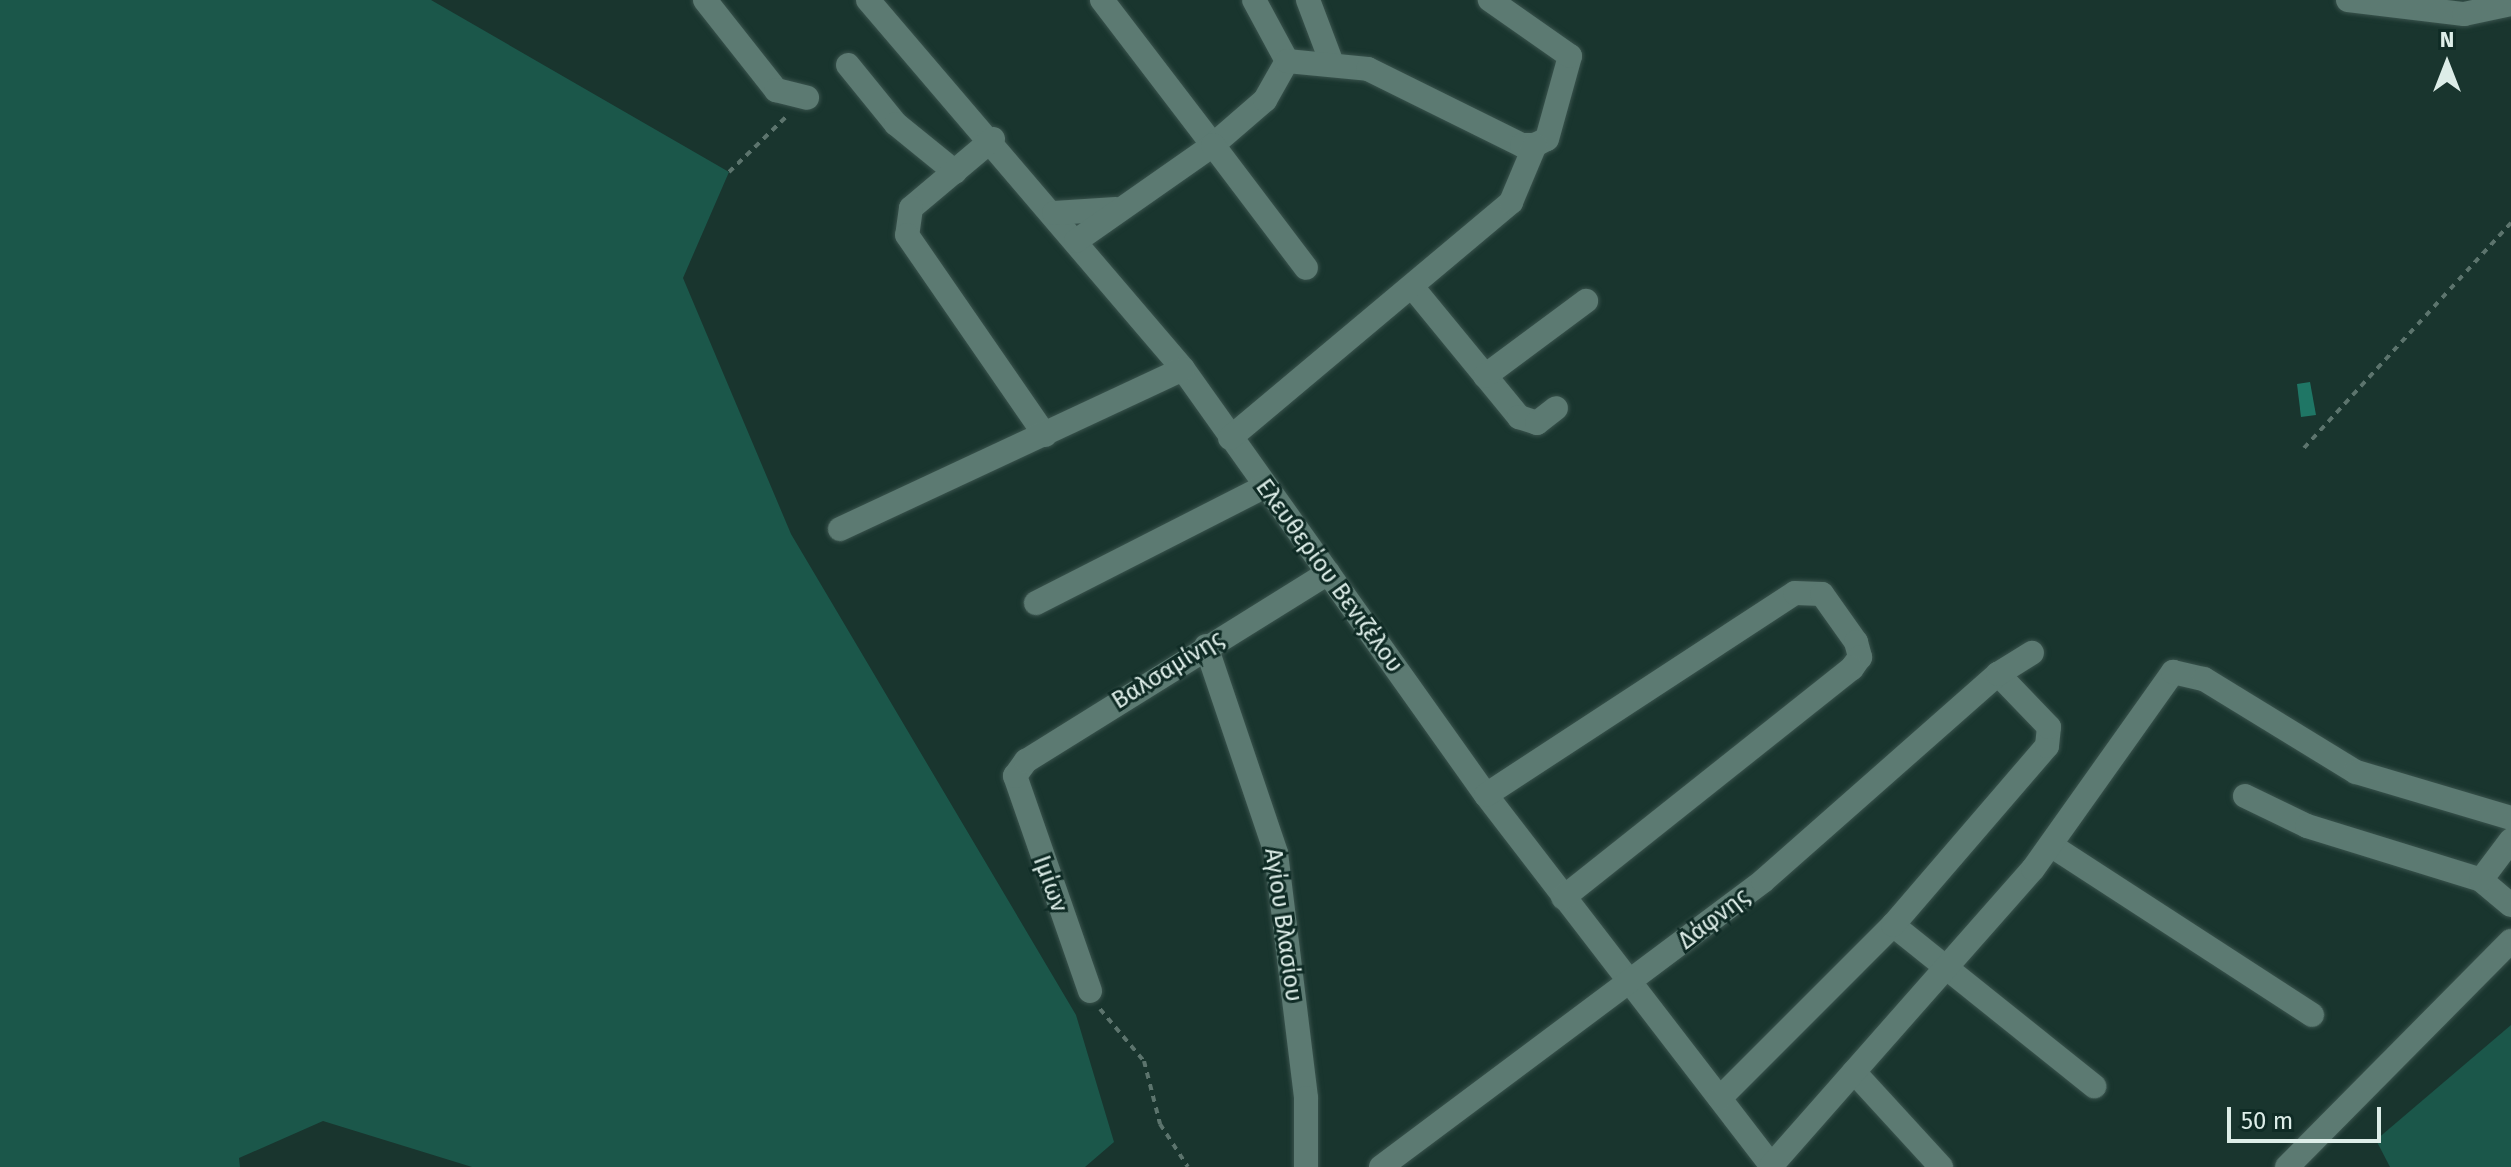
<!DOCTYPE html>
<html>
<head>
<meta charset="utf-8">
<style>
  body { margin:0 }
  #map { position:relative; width:2511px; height:1167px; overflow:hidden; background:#19352e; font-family:"Fira Sans",sans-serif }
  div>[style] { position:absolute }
  .green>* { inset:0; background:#1b574a }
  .water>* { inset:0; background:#1f7665 }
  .path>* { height:4px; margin-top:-2px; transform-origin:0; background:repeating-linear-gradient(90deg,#5c746d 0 6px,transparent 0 12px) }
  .roads { filter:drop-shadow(0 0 2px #3a534d) drop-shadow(0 0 2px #3a534d) }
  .minor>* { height:24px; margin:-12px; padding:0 12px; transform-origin:12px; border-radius:12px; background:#5c7a72 }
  span { translate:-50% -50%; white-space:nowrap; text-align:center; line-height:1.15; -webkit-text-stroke:6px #0f2b25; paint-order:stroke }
  .street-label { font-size:24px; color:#ddede8 }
  .north { position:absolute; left:2407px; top:24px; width:80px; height:80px; -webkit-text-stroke:6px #0f2b25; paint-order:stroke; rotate:0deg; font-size:22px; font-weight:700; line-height:32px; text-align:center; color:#ddede8 }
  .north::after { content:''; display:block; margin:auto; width:28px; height:36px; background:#ddede8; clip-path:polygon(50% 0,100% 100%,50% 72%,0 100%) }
  .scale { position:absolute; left:2227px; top:1107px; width:154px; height:36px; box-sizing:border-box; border:4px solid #ddede8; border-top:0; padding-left:10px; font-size:24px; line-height:28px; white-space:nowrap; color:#ddede8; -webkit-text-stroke:6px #0f2b25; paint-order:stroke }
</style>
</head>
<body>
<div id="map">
  <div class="green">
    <i style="clip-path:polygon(0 0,431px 0,729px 172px,683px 278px,791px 534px,1076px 1015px,1114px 1142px,1085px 1167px,472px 1167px,323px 1121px,239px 1158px,240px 1167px,0 1167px)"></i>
    <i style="clip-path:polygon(2511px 1025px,2511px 1167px,2390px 1167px,2376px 1140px)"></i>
  </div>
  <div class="water">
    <i style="clip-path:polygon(2310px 382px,2316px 415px,2301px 417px,2297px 384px)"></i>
  </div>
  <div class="path">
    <i style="left:729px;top:172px;width:81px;rotate:-44deg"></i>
    <i style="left:2304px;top:448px;width:306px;rotate:-47.4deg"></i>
    <i style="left:1100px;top:1009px;width:68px;rotate:49.8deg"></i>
    <i style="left:1144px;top:1061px;width:65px;rotate:75.7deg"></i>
    <i style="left:1160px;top:1124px;width:51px;rotate:56.9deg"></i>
  </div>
  <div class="roads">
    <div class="minor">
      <i style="left:705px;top:0;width:115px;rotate:51.7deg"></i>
      <i style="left:776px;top:90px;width:32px;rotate:14deg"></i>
      <i style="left:868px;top:0;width:485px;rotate:49.5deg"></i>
      <i style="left:1183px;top:369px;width:523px;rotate:54.58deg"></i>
      <i style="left:1486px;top:795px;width:469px;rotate:52.4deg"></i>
      <i style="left:1102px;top:0;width:183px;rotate:52.6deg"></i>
      <i style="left:1213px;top:145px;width:69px;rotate:-40.9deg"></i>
      <i style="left:1265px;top:100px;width:45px;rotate:-60.6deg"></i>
      <i style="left:1287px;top:61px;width:69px;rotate:-118.4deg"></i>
      <i style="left:1308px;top:0;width:65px;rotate:69.3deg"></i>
      <i style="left:2348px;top:0;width:117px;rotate:6.9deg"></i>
      <i style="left:2464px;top:14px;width:48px;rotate:-12deg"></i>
      <i style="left:1287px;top:61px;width:81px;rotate:5.6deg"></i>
      <i style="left:1368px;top:69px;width:172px;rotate:26.3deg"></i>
      <i style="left:1522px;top:145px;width:13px"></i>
      <i style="left:1535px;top:145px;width:13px;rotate:-27deg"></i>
      <i style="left:1547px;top:139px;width:86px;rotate:-74.5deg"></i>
      <i style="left:1570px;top:56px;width:98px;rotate:-145deg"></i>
      <i style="left:848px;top:65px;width:76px;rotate:50.9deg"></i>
      <i style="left:896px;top:124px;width:76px;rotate:39.1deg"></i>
      <i style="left:993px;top:139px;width:107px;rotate:139.9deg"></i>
      <i style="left:911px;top:208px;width:27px;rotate:98deg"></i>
      <i style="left:907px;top:235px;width:243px;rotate:55.4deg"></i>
      <i style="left:1054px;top:213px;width:62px;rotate:-3.7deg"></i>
      <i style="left:1076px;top:241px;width:167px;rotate:-35deg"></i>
      <i style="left:1213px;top:145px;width:154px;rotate:52.9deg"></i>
      <i style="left:1414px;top:289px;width:166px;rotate:50.6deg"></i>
      <i style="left:1519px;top:417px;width:19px;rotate:18deg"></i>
      <i style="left:1537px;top:423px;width:24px;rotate:-38deg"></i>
      <i style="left:1485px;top:376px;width:126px;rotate:-36.6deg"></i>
      <i style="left:1230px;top:438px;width:367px;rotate:-40deg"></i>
      <i style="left:1511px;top:202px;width:62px;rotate:-67.2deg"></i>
      <i style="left:840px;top:529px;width:378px;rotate:-25deg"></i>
      <i style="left:1036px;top:603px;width:256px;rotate:-27deg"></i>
      <i style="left:1206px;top:646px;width:219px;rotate:71.3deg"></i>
      <i style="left:1276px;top:853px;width:247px;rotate:83deg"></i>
      <i style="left:1306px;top:1098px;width:69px;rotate:90deg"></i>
      <i style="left:1486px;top:795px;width:369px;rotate:-33.2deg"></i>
      <i style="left:1795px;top:593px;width:27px;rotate:2deg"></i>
      <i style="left:1822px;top:594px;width:59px;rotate:54.7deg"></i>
      <i style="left:1856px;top:642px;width:16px;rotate:75deg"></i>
      <i style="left:1860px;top:657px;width:14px;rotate:126deg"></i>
      <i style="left:1852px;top:668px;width:369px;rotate:141.5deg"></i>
      <i style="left:2245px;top:796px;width:69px;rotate:25.8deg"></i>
      <i style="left:2307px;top:826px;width:182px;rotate:17.2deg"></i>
      <i style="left:2481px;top:880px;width:39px;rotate:40deg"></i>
      <i style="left:2052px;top:846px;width:310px;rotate:33deg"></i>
      <i style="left:2481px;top:880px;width:50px;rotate:-53.1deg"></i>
      <i style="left:1893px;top:925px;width:258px;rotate:38.7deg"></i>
      <i style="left:1090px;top:991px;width:228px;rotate:-109.2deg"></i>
      <i style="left:1015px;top:776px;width:19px;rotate:-54deg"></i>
      <i style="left:1026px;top:761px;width:356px;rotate:-31.9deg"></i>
      <i style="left:1854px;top:1072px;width:129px;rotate:47.5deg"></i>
      <i style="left:1720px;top:1098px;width:245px;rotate:-45deg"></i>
      <i style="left:1893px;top:925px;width:236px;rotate:-49.3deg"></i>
      <i style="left:2047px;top:746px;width:19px;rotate:-84deg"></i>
      <i style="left:2049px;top:727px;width:74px;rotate:-133.9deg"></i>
      <i style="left:1771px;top:1166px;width:396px;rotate:-48.6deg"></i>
      <i style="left:2033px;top:869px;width:242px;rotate:-54.6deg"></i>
      <i style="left:2173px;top:672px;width:32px;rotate:13deg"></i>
      <i style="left:2204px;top:679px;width:178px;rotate:31.5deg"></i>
      <i style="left:2356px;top:772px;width:162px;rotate:16.5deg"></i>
      <i style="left:1381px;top:1167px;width:477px;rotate:-36.8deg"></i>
      <i style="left:1763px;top:881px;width:313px;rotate:-41.4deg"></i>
      <i style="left:1998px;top:674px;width:40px;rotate:-32deg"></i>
      <i style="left:2287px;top:1167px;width:318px;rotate:-45.3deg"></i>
    </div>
  </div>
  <div class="street-label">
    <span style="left:1329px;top:576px;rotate:54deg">Ελευθερίου Βενιζέλου</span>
    <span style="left:1168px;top:670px;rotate:-32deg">Βαλσαμίνης</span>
    <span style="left:1050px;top:884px;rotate:70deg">Ιμίων</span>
    <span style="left:1714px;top:919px;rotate:-38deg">Δάφνης</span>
    <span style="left:1283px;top:925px;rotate:82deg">Αγίου Βλασίου</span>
  </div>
  <div class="north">N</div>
  <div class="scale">50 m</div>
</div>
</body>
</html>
